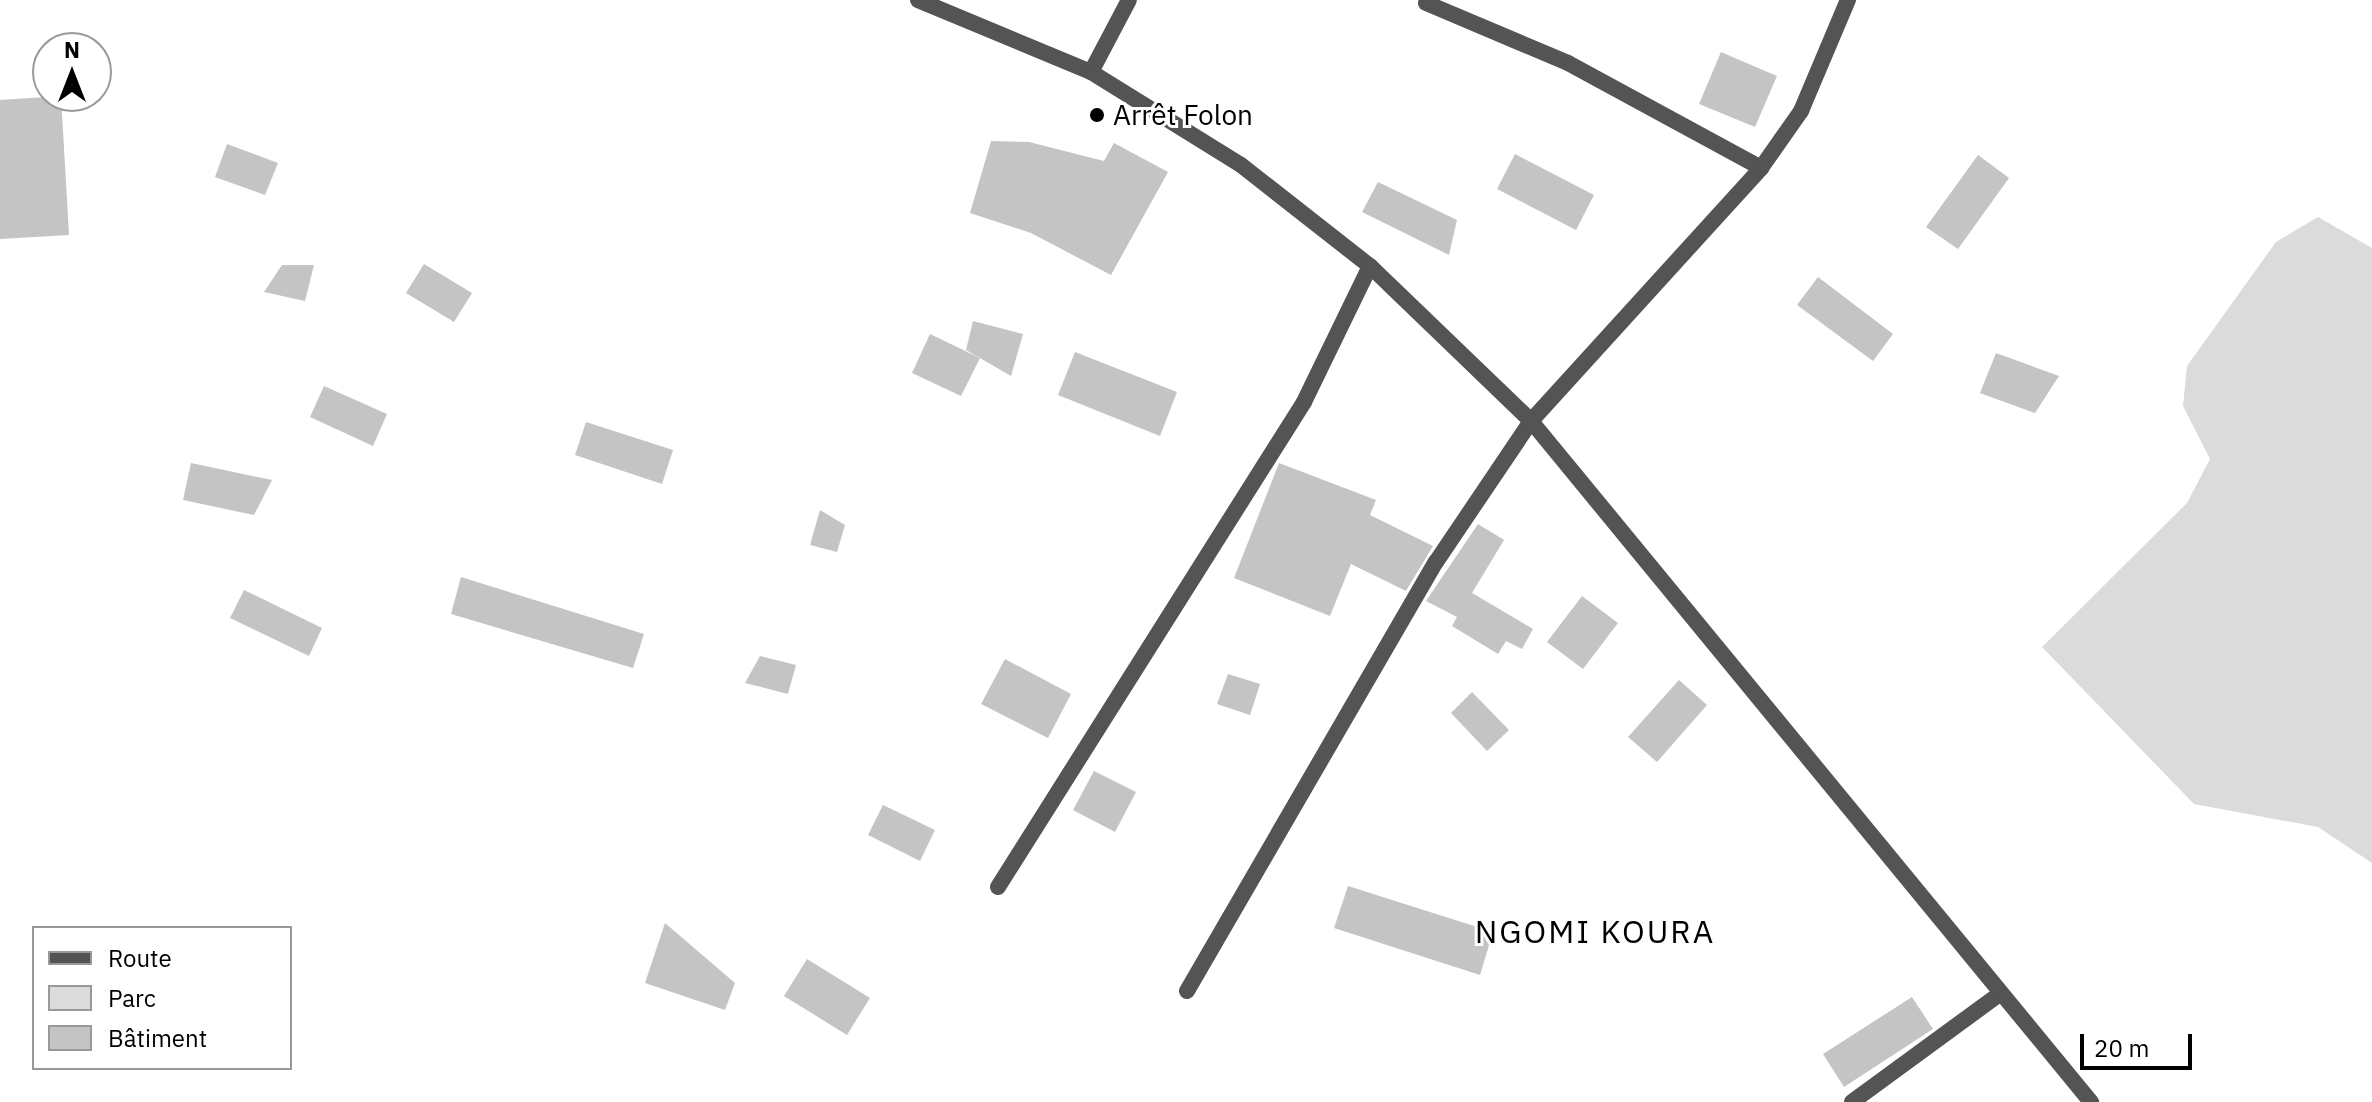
<!DOCTYPE html>
<html>
<head>
<meta charset="utf-8">
<style>
  body { margin:0 }
  #map { position:relative; width:2372px; height:1102px; overflow:hidden; background:#fff; font-family:"IBM Plex Sans",sans-serif }
  div>[style] { position:absolute }
  .green>* { inset:0; background:#dbdbdb }
  .building>* { inset:0; background:#c4c4c4 }
  .minor>* { height:16px; margin:-8px; padding:0 8px; transform-origin:8px; border-radius:8px; background:#545454 }
  .tertiary>* { height:16px; margin:-8px; padding:0 8px; transform-origin:8px; border-radius:8px; background:#545454 }
  .dots>* { width:22px; height:22px; translate:-50% -50%; box-sizing:border-box; border:4px solid #fff; border-radius:50% }
  span { translate:-50% -50%; white-space:nowrap; text-align:center; line-height:1.15; -webkit-text-stroke:6px #fff; paint-order:stroke }
  .poi-label { font-size:28px; color:#000 }
  .left { translate:0 -50%; text-align:left }
  .quarter-label { font-size:32px; color:#000; letter-spacing:2px }
  .legend { position:absolute; left:32px; top:926px; width:260px; height:144px; box-sizing:border-box; background:#fff; border:2px solid #999; margin:0; padding:10px 14px; list-style:none; font-size:24px; color:#000 }
  .legend li { display:flex; align-items:center; gap:16px; height:40px }
  .legend b { width:40px; border:2px solid #999 }
  .north { position:absolute; left:32px; top:32px; width:80px; height:80px; box-sizing:border-box; background:#fff; border:2px solid #999; border-radius:50%; rotate:0deg; font-size:22px; font-weight:700; line-height:32px; text-align:center; color:#000 }
  .north::after { content:''; display:block; margin:auto; width:28px; height:36px; background:#000; clip-path:polygon(50% 0,100% 100%,50% 72%,0 100%) }
  .scale { position:absolute; left:2080px; top:1034px; width:112px; height:36px; box-sizing:border-box; border:4px solid #000; border-top:0; padding-left:10px; font-size:24px; line-height:28px; white-space:nowrap; color:#000; -webkit-text-stroke:6px #fff; paint-order:stroke }
</style>
</head>
<body>
<div id="map">
  <div class="green">
    <i style="clip-path:polygon(2318px 217px,2372px 248px,2372px 863px,2318px 827px,2194px 804px,2042px 647px,2187px 503px,2210px 459px,2183px 406px,2187px 366px,2276px 242px)"></i>
  </div>
  <div class="building">
    <i style="clip-path:polygon(1721px 52px,1777px 76px,1755px 127px,1699px 104px)"></i>
    <i style="clip-path:polygon(61px 96px,69px 235px,0 239px,0 100px)"></i>
    <i style="clip-path:polygon(991px 141px,1029px 142px,1104px 161px,1114px 143px,1168px 172px,1111px 275px,1031px 233px,970px 213px)"></i>
    <i style="clip-path:polygon(227px 144px,278px 163px,265px 195px,215px 177px)"></i>
    <i style="clip-path:polygon(1515px 154px,1594px 195px,1576px 230px,1497px 189px)"></i>
    <i style="clip-path:polygon(1978px 155px,2009px 178px,1958px 249px,1926px 227px)"></i>
    <i style="clip-path:polygon(1378px 182px,1457px 220px,1449px 255px,1362px 212px)"></i>
    <i style="clip-path:polygon(424px 264px,472px 293px,454px 322px,406px 293px)"></i>
    <i style="clip-path:polygon(282px 265px,314px 265px,305px 301px,264px 292px)"></i>
    <i style="clip-path:polygon(1818px 277px,1893px 334px,1873px 361px,1797px 305px)"></i>
    <i style="clip-path:polygon(973px 321px,1023px 334px,1011px 376px,966px 350px)"></i>
    <i style="clip-path:polygon(930px 334px,980px 358px,961px 396px,912px 373px)"></i>
    <i style="clip-path:polygon(1075px 352px,1177px 392px,1160px 436px,1058px 395px)"></i>
    <i style="clip-path:polygon(1996px 353px,2059px 376px,2035px 413px,1980px 393px)"></i>
    <i style="clip-path:polygon(324px 386px,387px 414px,373px 446px,310px 417px)"></i>
    <i style="clip-path:polygon(586px 422px,673px 450px,662px 484px,575px 455px)"></i>
    <i style="clip-path:polygon(191px 463px,272px 480px,254px 515px,183px 500px)"></i>
    <i style="clip-path:polygon(1279px 463px,1376px 500px,1370px 515px,1433px 546px,1406px 591px,1351px 564px,1330px 616px,1234px 578px)"></i>
    <i style="clip-path:polygon(820px 510px,845px 525px,837px 552px,810px 545px)"></i>
    <i style="clip-path:polygon(1478px 524px,1504px 540px,1472px 593px,1533px 629px,1522px 649px,1506px 641px,1498px 654px,1452px 626px,1457px 617px,1426px 601px)"></i>
    <i style="clip-path:polygon(461px 577px,644px 634px,633px 668px,451px 614px)"></i>
    <i style="clip-path:polygon(244px 590px,322px 628px,309px 656px,230px 618px)"></i>
    <i style="clip-path:polygon(1582px 596px,1618px 623px,1583px 669px,1547px 642px)"></i>
    <i style="clip-path:polygon(760px 656px,796px 665px,788px 694px,745px 683px)"></i>
    <i style="clip-path:polygon(1005px 659px,1071px 694px,1048px 738px,981px 704px)"></i>
    <i style="clip-path:polygon(1228px 674px,1260px 684px,1250px 715px,1217px 704px)"></i>
    <i style="clip-path:polygon(1679px 680px,1707px 705px,1657px 762px,1628px 737px)"></i>
    <i style="clip-path:polygon(1472px 692px,1509px 730px,1487px 751px,1451px 713px)"></i>
    <i style="clip-path:polygon(1094px 771px,1136px 792px,1115px 832px,1073px 810px)"></i>
    <i style="clip-path:polygon(883px 805px,935px 830px,920px 861px,868px 835px)"></i>
    <i style="clip-path:polygon(1348px 886px,1493px 932px,1480px 975px,1334px 928px)"></i>
    <i style="clip-path:polygon(665px 923px,735px 983px,725px 1010px,645px 983px)"></i>
    <i style="clip-path:polygon(807px 959px,870px 998px,847px 1035px,784px 996px)"></i>
    <i style="clip-path:polygon(1912px 997px,1933px 1029px,1844px 1087px,1823px 1054px)"></i>
  </div>
  <div class="minor">
    <i style="left:1426px;top:3px;width:154px;rotate:22.9deg"></i>
    <i style="left:1568px;top:63px;width:220px;rotate:28.5deg"></i>
    <i style="left:1091px;top:72px;width:81px;rotate:-62.2deg"></i>
    <i style="left:998px;top:887px;width:573px;rotate:-57.75deg"></i>
    <i style="left:1304px;top:402px;width:151px;rotate:-64.1deg"></i>
    <i style="left:1187px;top:991px;width:496px;rotate:-59.9deg"></i>
    <i style="left:1436px;top:562px;width:170px;rotate:-56deg"></i>
    <i style="left:1531px;top:421px;width:342px;rotate:-47.7deg"></i>
    <i style="left:1761px;top:168px;width:70px;rotate:-54.9deg"></i>
    <i style="left:1801px;top:111px;width:121px;rotate:-67.1deg"></i>
    <i style="left:1852px;top:1102px;width:181px;rotate:-36.2deg"></i>
  </div>
  <div class="tertiary">
    <i style="left:918px;top:0;width:187px;rotate:22.6deg"></i>
    <i style="left:1091px;top:72px;width:176px;rotate:31.8deg"></i>
    <i style="left:1241px;top:165px;width:164px;rotate:38.1deg"></i>
    <i style="left:1370px;top:266px;width:223px;rotate:43.9deg"></i>
    <i style="left:1531px;top:421px;width:882px;rotate:50.57deg"></i>
  </div>
  <div class="dots">
    <i style="left:1097px;top:115px;background:#000"></i>
  </div>
  <div class="poi-label">
    <span class="left" style="left:1113px;top:115px">Arrêt Folon</span>
  </div>
  <div class="quarter-label">
    <span style="left:1595px;top:931px">NGOMI KOURA</span>
  </div>
  <ul class="legend">
  <li><b style="height:10px;background:#545454"></b>Route</li>
  <li><b style="height:22px;background:#dbdbdb"></b>Parc</li>
  <li><b style="height:22px;background:#c4c4c4"></b>Bâtiment</li>
  </ul>
  <div class="north">N</div>
  <div class="scale">20 m</div>
</div>
</body>
</html>
